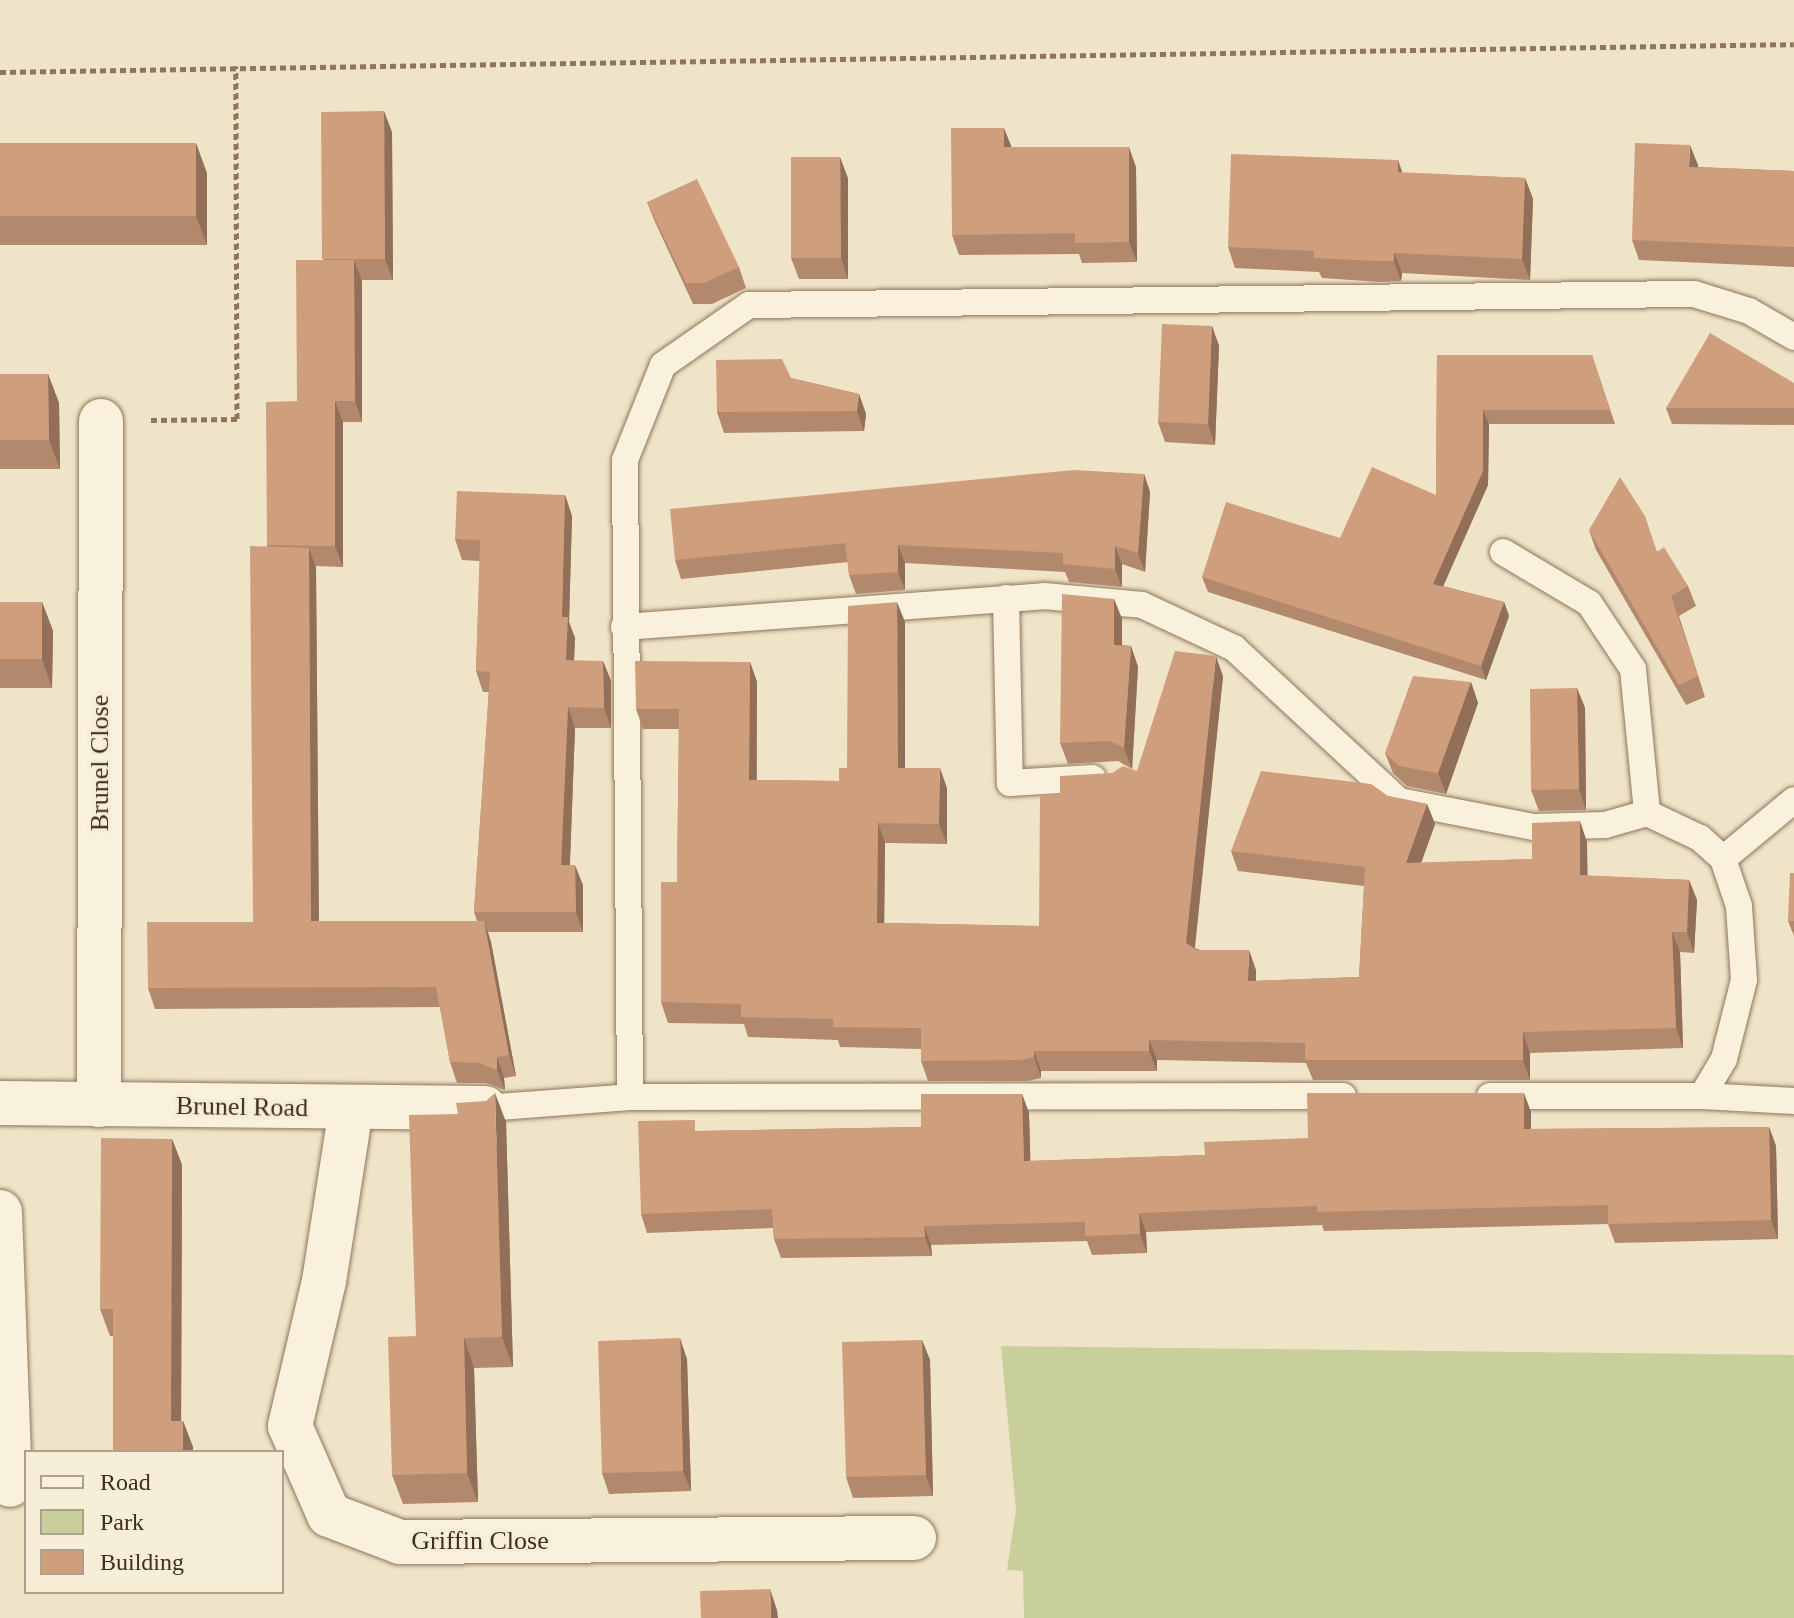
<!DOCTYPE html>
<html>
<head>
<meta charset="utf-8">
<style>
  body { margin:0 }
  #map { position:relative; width:1794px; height:1618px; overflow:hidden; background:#f0e4c8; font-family:Georgia,serif }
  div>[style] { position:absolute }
  .green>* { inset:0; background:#c9cf9b }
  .path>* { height:5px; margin-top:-2.5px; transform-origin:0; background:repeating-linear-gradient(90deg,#8d765c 0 6px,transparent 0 10px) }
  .roads { filter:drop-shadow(0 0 2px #8d765c) drop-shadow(0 0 2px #8d765c) }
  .lane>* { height:26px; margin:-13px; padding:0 13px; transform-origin:13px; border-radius:13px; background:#faf1dc }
  .street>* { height:44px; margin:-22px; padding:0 22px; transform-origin:22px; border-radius:22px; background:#faf1dc }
  .wall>* { inset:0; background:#b2896c }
  .shaded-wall>* { inset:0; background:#916f58 }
  .building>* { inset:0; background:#cf9f7d }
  span { translate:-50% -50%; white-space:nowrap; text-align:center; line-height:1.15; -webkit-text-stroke:8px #f7eed8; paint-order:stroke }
  .street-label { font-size:26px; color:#3d2e20 }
  .legend { position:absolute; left:24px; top:1450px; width:260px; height:144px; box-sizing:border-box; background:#f7eed8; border:2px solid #ada18e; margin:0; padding:10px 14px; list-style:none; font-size:24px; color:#3d2e20 }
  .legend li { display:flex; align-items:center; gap:16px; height:40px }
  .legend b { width:40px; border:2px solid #ada18e }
</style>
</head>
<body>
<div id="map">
  <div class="green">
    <i style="clip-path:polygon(1001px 1346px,1794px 1355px,1794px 1618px,1024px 1618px,1023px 1571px,1007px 1570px,1016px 1510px)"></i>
  </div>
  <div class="path">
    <i style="left:0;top:72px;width:1794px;rotate:-0.89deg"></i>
    <i style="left:151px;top:420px;width:86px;rotate:-0.7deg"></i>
    <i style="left:237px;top:419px;width:353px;rotate:-90.2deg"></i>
  </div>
  <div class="roads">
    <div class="lane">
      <i style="left:1503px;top:552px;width:100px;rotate:30.7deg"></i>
      <i style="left:1589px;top:603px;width:79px;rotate:56.3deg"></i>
      <i style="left:1633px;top:669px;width:145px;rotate:84.4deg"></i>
      <i style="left:1006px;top:598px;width:185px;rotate:88.8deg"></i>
      <i style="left:1010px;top:783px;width:83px;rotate:-3.4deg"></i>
      <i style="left:624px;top:627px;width:421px;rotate:-4.2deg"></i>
      <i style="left:1044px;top:596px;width:98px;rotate:5.2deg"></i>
      <i style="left:1142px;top:605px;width:102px;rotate:25.1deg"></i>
      <i style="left:1234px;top:648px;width:225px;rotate:42.8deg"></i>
      <i style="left:1399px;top:801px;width:137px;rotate:10.9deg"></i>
      <i style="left:1534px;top:827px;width:71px;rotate:-1.6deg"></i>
      <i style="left:1605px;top:825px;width:44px;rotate:-15.9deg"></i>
      <i style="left:1647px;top:813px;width:59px;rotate:25.3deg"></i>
      <i style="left:1700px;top:838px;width:31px;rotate:42deg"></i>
      <i style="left:1490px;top:1096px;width:212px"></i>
      <i style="left:1702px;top:1096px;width:43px;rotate:-59.3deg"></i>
      <i style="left:1724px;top:1059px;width:81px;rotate:-75.8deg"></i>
      <i style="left:1744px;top:980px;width:74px;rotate:-93.9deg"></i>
      <i style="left:1739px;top:906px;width:50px;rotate:-108.8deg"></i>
      <i style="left:1723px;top:859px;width:92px;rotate:-39.7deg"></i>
      <i style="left:1702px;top:1096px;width:92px;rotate:3.1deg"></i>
      <i style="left:630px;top:1097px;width:637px;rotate:-90.45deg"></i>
      <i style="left:625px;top:460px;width:102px;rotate:-68.2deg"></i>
      <i style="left:663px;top:365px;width:105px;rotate:-34.9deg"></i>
      <i style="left:749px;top:305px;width:945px;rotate:-0.67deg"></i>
      <i style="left:1694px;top:294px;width:58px;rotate:17.2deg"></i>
      <i style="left:1749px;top:311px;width:52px;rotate:30deg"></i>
      <i style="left:485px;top:1108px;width:145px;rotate:-4.3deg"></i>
      <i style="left:630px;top:1097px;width:713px;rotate:-0.08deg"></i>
    </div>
    <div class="street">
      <i style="left:0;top:1103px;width:485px;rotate:0.6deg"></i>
      <i style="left:99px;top:1105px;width:684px;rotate:-89.83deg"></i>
      <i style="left:351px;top:1109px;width:174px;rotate:98.9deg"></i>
      <i style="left:324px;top:1281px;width:149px;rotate:103.2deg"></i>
      <i style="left:290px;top:1426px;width:97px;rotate:66.3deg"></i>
      <i style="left:329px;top:1515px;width:76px;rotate:20.8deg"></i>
      <i style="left:400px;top:1542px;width:514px;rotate:-0.45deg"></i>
      <i style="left:0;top:1212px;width:273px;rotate:87.9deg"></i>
    </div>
  </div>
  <div class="wall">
    <i style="clip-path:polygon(392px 132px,393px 280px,361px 280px,362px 422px,343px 422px,343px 567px,316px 566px,319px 921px,477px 921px,474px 912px,489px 692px,483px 692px,476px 671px,480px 561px,462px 560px,455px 539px,565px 495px,572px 516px,569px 622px,575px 638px,574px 661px,603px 661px,611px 681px,611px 728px,575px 728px,570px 865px,583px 885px,583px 932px,488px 932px,491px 942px,516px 1076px,504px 1078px,505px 1090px,486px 1083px,457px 1083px,450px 1062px,440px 1007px,155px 1009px,148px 988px,253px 922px,267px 545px,297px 401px,323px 260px)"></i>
    <i style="clip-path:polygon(0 143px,207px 173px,207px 245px,0 245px)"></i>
    <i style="clip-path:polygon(1011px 147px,1136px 167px,1137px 262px,1082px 263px,1079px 254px,959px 255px,952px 235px)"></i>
    <i style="clip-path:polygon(1698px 165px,1698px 167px,1794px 171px,1794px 267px,1639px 260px,1632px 240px)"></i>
    <i style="clip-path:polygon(1403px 173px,1525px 178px,1533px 199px,1530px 280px,1402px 273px,1401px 281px,1381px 282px,1322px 278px,1319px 272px,1235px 268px,1228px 247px)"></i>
    <i style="clip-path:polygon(848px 178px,848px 279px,799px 279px,791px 258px)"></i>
    <i style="clip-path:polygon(647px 202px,739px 267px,746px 288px,712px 304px,693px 304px,655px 222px)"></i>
    <i style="clip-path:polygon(1212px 326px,1219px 346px,1215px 445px,1165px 442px,1158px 422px)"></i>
    <i style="clip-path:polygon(1437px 355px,1592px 355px,1615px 424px,1489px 424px,1488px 485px,1443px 586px,1504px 602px,1509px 616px,1486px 680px,1208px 592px,1202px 577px,1340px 538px,1436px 495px)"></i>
    <i style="clip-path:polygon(0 374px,48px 374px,59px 403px,60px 469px,0 469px)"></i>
    <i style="clip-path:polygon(791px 378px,859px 394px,866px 414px,864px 431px,724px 433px,717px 412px)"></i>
    <i style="clip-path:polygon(1794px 383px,1794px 425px,1672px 424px,1666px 408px)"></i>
    <i style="clip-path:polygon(1144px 474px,1150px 492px,1145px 572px,1122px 564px,1122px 587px,1069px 582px,1065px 572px,905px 563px,905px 590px,856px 594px,849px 575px,848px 562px,681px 579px,675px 560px)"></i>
    <i style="clip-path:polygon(1589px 530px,1657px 551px,1688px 586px,1696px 606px,1679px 616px,1705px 697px,1686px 705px,1596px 550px)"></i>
    <i style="clip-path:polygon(1114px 599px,1122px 619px,1122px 645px,1131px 646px,1138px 667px,1132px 769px,1118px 761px,1068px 764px,1060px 743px)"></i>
    <i style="clip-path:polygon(0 602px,42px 602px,53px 631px,52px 688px,0 688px)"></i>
    <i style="clip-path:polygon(905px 622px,905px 768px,947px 788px,947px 844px,885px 843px,884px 923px,1039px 926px,1060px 795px,1137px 771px,1223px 676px,1195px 948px,1256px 970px,1256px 981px,1359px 977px,1364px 886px,1238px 871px,1231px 851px,1388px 796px,1427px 804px,1435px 824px,1421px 863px,1532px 859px,1587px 842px,1587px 876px,1689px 880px,1697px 900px,1694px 953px,1680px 952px,1683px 1048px,1530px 1053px,1530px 1080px,1313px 1080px,1306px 1063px,1157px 1060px,1157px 1071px,1041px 1071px,1041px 1078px,1028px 1081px,928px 1081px,921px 1061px,921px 1049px,840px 1047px,838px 1040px,748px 1037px,744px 1024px,668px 1023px,661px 1002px,677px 882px,679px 729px,643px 729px,636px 709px,750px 662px,757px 682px,757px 780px,839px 781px,847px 768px)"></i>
    <i style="clip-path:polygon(1471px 682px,1478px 703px,1446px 794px,1407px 786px,1393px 773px,1385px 753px)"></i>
    <i style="clip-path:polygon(1577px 688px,1585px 708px,1586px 810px,1539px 811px,1531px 790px)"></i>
    <i style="clip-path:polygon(1794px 873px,1794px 936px,1788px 921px)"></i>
    <i style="clip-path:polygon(1022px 1094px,1029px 1113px,1030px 1161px,1205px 1155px,1308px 1138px,1531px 1112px,1531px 1129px,1769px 1127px,1776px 1146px,1778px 1239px,1615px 1243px,1608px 1224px,1324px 1231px,1322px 1225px,1146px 1232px,1147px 1253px,1092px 1255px,1087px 1241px,931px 1245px,932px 1256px,781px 1258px,774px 1239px,773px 1228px,647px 1233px,641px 1214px,699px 1131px,921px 1127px)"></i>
    <i style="clip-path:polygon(506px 1122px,513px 1367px,474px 1368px,478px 1502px,403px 1504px,392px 1475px,416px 1336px)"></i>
    <i style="clip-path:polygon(172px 1139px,182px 1165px,181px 1421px,183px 1421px,193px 1447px,193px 1452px,113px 1452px,113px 1336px,110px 1336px,100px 1309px)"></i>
    <i style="clip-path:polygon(922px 1340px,930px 1360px,933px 1496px,853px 1498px,846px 1477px)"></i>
    <i style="clip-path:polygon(687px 1359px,691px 1491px,609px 1494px,602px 1473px)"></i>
  </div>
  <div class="shaded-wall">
    <i style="clip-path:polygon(384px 111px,392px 132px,393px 280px,385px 259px)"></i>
    <i style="clip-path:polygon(1004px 128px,1012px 148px,1004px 147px)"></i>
    <i style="clip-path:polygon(196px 143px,207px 173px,207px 245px,196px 216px)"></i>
    <i style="clip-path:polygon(1690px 145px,1698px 165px,1697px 187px,1689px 167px)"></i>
    <i style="clip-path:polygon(1129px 147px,1136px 167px,1137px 262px,1129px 242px)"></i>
    <i style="clip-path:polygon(840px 157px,848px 178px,848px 279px,841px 258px)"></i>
    <i style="clip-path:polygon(1398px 160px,1405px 180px,1398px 172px)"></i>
    <i style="clip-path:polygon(1525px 178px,1533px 199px,1530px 280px,1522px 259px)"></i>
    <i style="clip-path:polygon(1394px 253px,1402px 273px,1401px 281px,1394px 261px)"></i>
    <i style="clip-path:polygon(354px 260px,362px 281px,362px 422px,355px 401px)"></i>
    <i style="clip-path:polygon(1212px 326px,1219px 346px,1215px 445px,1208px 424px)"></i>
    <i style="clip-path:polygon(48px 374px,59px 403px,60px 469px,49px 440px)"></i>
    <i style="clip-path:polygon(859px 394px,866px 414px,864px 431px,857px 411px)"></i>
    <i style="clip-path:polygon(335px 401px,343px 422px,343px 567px,335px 546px)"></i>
    <i style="clip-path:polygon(1483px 410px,1489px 424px,1488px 485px,1438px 598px,1433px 584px)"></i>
    <i style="clip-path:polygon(1144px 474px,1150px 492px,1145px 572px,1138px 553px)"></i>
    <i style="clip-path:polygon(565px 495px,572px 516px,569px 622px,575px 638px,573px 681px,566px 660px,562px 617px)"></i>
    <i style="clip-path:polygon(898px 545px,905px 563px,905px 590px,898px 572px)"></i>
    <i style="clip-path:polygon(1115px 546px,1122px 564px,1122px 587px,1115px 569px)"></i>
    <i style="clip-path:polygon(309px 548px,316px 568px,319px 941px,311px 921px)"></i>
    <i style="clip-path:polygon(1114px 599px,1122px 619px,1122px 665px,1114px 645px)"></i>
    <i style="clip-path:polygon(42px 602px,53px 631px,52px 688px,42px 659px)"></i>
    <i style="clip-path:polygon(897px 602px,905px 622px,905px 788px,898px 768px)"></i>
    <i style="clip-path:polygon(1504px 602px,1509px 616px,1486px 680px,1481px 666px)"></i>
    <i style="clip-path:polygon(1131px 646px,1138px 667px,1132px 769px,1124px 748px)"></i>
    <i style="clip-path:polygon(1216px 656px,1223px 676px,1193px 963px,1186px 943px)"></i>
    <i style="clip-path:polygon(603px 661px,611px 681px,611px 728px,604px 708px)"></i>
    <i style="clip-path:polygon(750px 662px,757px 682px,756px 800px,749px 780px)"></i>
    <i style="clip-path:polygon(1471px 682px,1478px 703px,1446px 794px,1438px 773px)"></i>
    <i style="clip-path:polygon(1577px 688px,1585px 708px,1586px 810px,1579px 789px)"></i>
    <i style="clip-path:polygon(568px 707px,575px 728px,569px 885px,561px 865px)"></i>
    <i style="clip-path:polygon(940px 768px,947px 788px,947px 844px,939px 824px)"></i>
    <i style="clip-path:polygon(1427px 804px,1435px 824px,1414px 883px,1406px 863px)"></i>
    <i style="clip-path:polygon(1580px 821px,1587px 842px,1588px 896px,1580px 875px)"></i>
    <i style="clip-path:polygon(878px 823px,885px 843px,884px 943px,877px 923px)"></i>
    <i style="clip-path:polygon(575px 865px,583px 885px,583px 932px,576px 912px)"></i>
    <i style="clip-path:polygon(1689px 880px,1697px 900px,1694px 953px,1687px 932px)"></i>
    <i style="clip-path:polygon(484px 921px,491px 942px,516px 1076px,509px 1055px)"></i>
    <i style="clip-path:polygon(1672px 932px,1680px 952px,1683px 1048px,1676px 1028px)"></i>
    <i style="clip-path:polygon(1249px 950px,1256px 970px,1256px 1001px,1248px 981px)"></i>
    <i style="clip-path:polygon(1523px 1032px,1530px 1053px,1530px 1080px,1523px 1060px)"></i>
    <i style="clip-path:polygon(1149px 1040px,1157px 1060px,1157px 1071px,1149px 1051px)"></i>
    <i style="clip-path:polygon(1034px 1051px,1041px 1071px,1041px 1078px,1034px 1057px)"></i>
    <i style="clip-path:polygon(497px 1057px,504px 1078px,505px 1090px,497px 1070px)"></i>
    <i style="clip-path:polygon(495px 1093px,506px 1122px,513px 1367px,502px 1337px)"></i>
    <i style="clip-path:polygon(1524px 1093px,1531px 1112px,1531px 1148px,1524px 1129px)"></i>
    <i style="clip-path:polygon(1022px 1094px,1029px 1113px,1031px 1180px,1024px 1161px)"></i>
    <i style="clip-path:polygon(1769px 1127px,1776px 1146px,1778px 1239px,1771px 1220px)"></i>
    <i style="clip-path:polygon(172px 1139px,182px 1165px,181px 1447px,171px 1421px)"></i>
    <i style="clip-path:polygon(1139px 1213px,1146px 1232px,1147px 1253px,1140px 1234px)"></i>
    <i style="clip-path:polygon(924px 1226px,931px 1245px,932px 1256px,925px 1237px)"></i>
    <i style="clip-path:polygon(464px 1338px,474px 1368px,478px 1502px,467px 1473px)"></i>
    <i style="clip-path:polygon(680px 1338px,687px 1359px,691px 1491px,683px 1471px)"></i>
    <i style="clip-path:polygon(922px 1340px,930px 1360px,933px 1496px,926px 1475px)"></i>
    <i style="clip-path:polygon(183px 1421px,193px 1447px,193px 1452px,183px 1452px)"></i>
    <i style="clip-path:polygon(770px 1589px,777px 1610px,778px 1618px,771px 1618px)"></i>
  </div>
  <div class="building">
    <i style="clip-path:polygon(384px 111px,385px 259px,322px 259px,321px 112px)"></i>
    <i style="clip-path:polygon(951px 128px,1004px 128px,1004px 147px,1129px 147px,1129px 242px,1075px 243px,1075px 233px,952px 235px)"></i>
    <i style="clip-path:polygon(0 143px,196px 143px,196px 216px,0 216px)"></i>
    <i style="clip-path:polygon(1635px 143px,1690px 145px,1689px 167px,1794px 171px,1794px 247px,1632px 240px)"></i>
    <i style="clip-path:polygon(1231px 154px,1398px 160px,1398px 172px,1525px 178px,1522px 259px,1394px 253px,1394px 261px,1374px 261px,1314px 258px,1314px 251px,1228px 247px)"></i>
    <i style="clip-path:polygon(791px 157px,840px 157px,841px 258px,791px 258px)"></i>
    <i style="clip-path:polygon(697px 179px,739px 267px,704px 283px,686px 283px,647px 202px)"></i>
    <i style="clip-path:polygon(296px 260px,354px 260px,355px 401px,335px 401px,335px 546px,267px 545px,266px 402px,297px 401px)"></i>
    <i style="clip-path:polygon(1162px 324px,1212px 326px,1208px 424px,1158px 422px)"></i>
    <i style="clip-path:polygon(1710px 333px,1794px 383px,1794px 408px,1666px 408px)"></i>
    <i style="clip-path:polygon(1437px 355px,1592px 355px,1610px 410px,1483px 410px,1483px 471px,1433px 584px,1504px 602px,1481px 666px,1202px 577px,1226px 502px,1340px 538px,1372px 467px,1436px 495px)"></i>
    <i style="clip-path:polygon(782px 359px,791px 378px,859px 394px,857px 411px,717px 412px,716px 360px)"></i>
    <i style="clip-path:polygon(0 374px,48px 374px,49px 440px,0 440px)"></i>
    <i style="clip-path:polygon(1074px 470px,1144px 474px,1138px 553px,1115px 546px,1115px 569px,1063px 564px,1063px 553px,898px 545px,898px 572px,849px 575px,845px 543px,675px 560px,670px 509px)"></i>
    <i style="clip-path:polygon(1620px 477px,1645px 516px,1657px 552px,1664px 547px,1688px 586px,1671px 596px,1698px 676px,1679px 685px,1589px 530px)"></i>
    <i style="clip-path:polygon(457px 491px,565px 495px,562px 617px,568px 617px,566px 660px,603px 661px,604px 708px,568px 707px,561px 865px,575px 865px,576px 912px,474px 912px,490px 672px,476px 671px,480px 540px,455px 539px)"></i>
    <i style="clip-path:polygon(250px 546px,309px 548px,311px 921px,484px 921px,509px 1055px,497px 1057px,497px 1070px,479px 1063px,450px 1062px,436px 987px,148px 988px,147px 922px,253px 922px)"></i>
    <i style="clip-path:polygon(1062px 594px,1114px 599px,1114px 645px,1131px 646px,1124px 748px,1110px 741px,1060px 743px)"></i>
    <i style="clip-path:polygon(0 602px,42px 602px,42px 659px,0 659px)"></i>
    <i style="clip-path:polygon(897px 602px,898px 768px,940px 768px,939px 824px,878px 823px,877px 923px,1039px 926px,1040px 795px,1060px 795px,1060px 776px,1112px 773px,1123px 766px,1137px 771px,1175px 651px,1216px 656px,1186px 943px,1197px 950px,1249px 950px,1248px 981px,1359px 977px,1365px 867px,1231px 851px,1261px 771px,1371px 784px,1388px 796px,1427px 804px,1406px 863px,1532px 859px,1532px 823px,1580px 821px,1580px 875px,1689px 880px,1687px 932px,1672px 932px,1676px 1028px,1523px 1032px,1523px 1060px,1305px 1060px,1305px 1043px,1149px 1040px,1149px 1051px,1034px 1051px,1034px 1057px,1021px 1060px,921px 1061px,921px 1028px,833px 1027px,833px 1019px,741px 1017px,741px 1004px,661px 1002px,661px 882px,677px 882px,679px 709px,636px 709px,635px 661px,750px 662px,749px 780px,839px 781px,839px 768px,847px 768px,848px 606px)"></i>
    <i style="clip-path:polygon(1413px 676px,1471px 682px,1438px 773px,1399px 766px,1385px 753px)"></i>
    <i style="clip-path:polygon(1577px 688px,1579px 789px,1531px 790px,1530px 689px)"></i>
    <i style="clip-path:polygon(1790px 873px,1794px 873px,1794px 921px,1788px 921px)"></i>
    <i style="clip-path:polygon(495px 1093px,502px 1337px,464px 1338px,467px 1473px,392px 1475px,388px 1337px,416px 1336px,409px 1115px,458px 1114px,456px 1103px,486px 1101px)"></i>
    <i style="clip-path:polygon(1307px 1093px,1524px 1093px,1524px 1129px,1769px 1127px,1771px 1220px,1608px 1224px,1608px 1205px,1317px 1212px,1317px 1206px,1139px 1213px,1140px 1234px,1085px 1236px,1085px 1222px,924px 1226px,925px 1237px,774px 1239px,772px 1209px,641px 1214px,638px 1121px,695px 1120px,695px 1131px,921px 1127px,921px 1094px,1022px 1094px,1024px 1161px,1205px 1155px,1204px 1142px,1308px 1138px)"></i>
    <i style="clip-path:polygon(101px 1138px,172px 1139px,171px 1421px,183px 1421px,183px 1452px,113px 1452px,113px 1309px,100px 1309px)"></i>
    <i style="clip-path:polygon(680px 1338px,683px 1471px,602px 1473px,598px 1341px)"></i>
    <i style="clip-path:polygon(922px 1340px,926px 1475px,846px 1477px,842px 1342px)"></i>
    <i style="clip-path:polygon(770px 1589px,771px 1618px,701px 1618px,700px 1591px)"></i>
  </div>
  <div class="street-label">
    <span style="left:100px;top:763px;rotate:-90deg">Brunel Close</span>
    <span style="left:242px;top:1107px;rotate:1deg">Brunel Road</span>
    <span style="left:480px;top:1541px">Griffin Close</span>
  </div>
  <ul class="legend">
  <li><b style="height:10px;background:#faf1dc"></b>Road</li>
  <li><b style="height:22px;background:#c9cf9b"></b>Park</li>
  <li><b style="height:22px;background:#cf9f7d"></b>Building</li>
  </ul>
</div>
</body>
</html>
